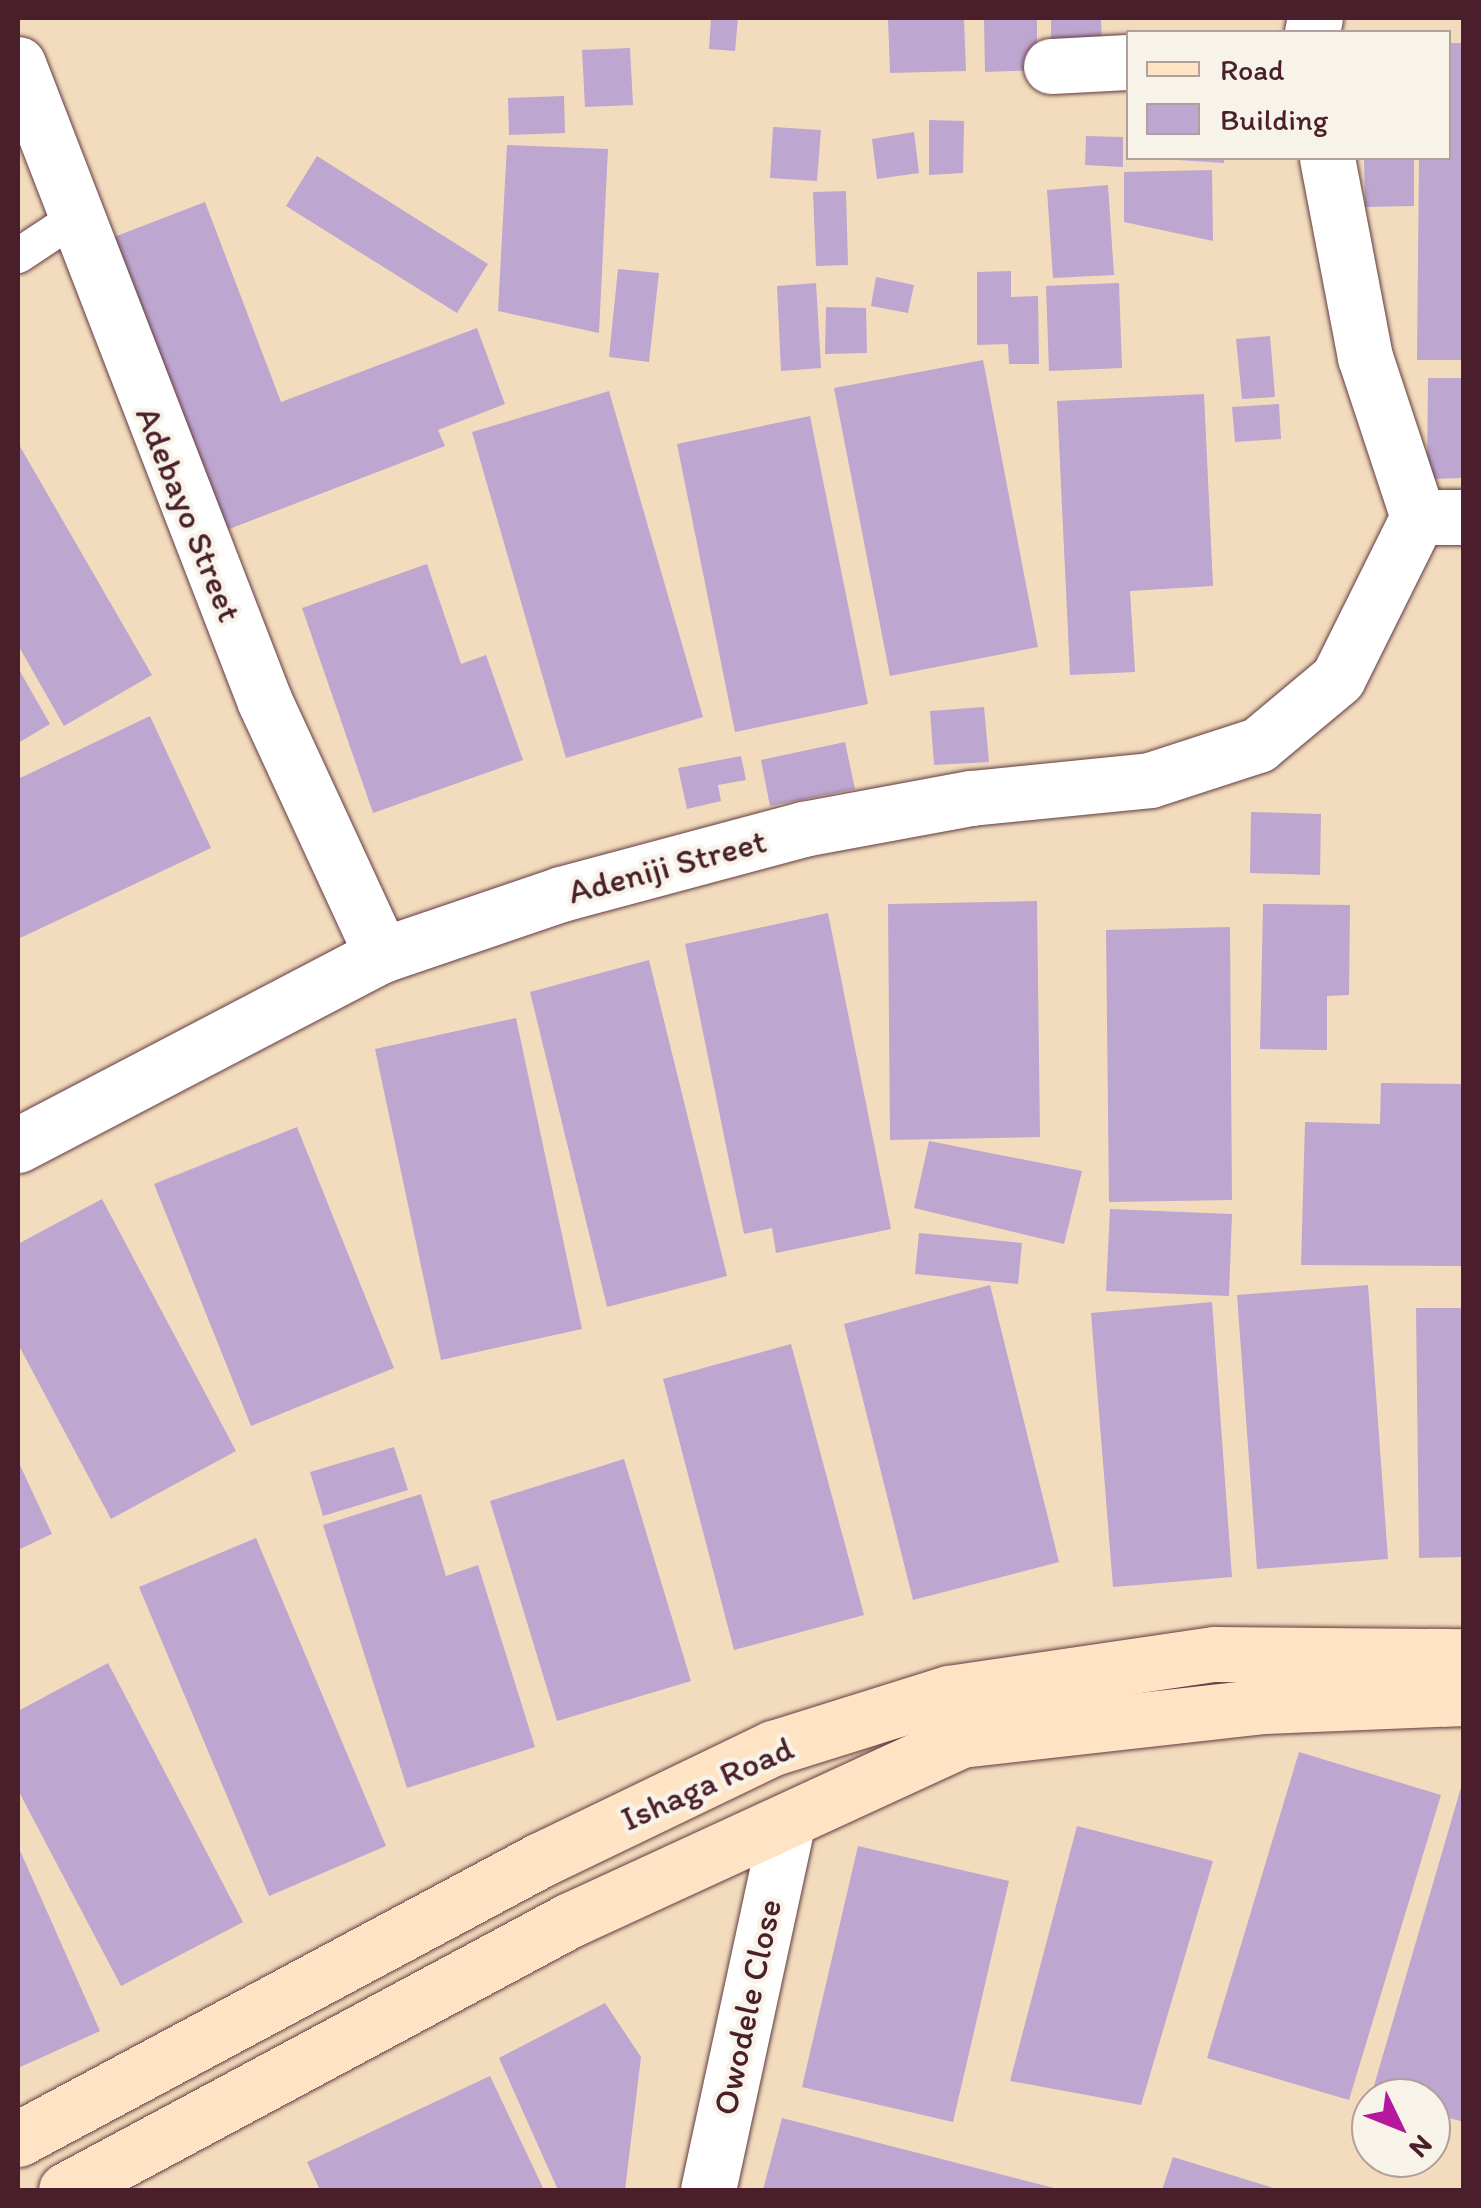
<!DOCTYPE html>
<html>
<head>
<meta charset="utf-8">
<style>
  body { margin:0 }
  #map { position:relative; width:1481px; height:2208px; overflow:hidden; background:#f3dcbd; font-family:Itim,sans-serif }
  div>[style] { position:absolute }
  .building>* { inset:0; background:#bda6cf }
  .roads { filter:drop-shadow(0 0 2px #633b41) drop-shadow(0 0 2px #633b41) }
  .lane>* { height:35px; margin:-17.5px; padding:0 17.5px; transform-origin:17.5px; border-radius:17.5px; background:#fff }
  .street>* { height:55px; margin:-27.5px; padding:0 27.5px; transform-origin:27.5px; border-radius:27.5px; background:#fff }
  .secondary>* { height:55px; margin:-27.5px; padding:0 27.5px; transform-origin:27.5px; border-radius:27.5px; background:#fee4c5 }
  span { translate:-50% -50%; white-space:nowrap; text-align:center; line-height:1.15; -webkit-text-stroke:9px #f7f3e8; paint-order:stroke }
  .street-label { font-size:35px; color:#4a1f2b }
  .frame { position:absolute; inset:0; border:20px solid #4a1f2b; pointer-events:none }
  .legend { position:absolute; left:1126px; top:30px; width:325px; height:130px; box-sizing:border-box; background:#f7f3e8; border:2px solid #b29e9c; margin:0; padding:12px 18px; list-style:none; font-size:30px; color:#4a1f2b }
  .legend li { display:flex; align-items:center; gap:20px; height:50px }
  .legend b { width:50px; border:2px solid #b29e9c }
  .north { position:absolute; left:1351px; top:2078px; width:100px; height:100px; box-sizing:border-box; background:#f7f3e8; border:2px solid #b29e9c; border-radius:50%; rotate:133deg; font-size:28px; font-weight:700; line-height:40px; text-align:center; color:#4a1f2b }
  .north::after { content:''; display:block; margin:auto; width:35px; height:45px; background:#b5179e; clip-path:polygon(50% 0,100% 100%,50% 72%,0 100%) }
</style>
</head>
<body>
<div id="map">
  <div class="building">
    <i style="clip-path:polygon(711px 18px,738px 18px,735px 51px,709px 49px)"></i>
    <i style="clip-path:polygon(888px 18px,964px 18px,966px 71px,890px 73px)"></i>
    <i style="clip-path:polygon(984px 18px,1037px 18px,1037px 70px,985px 72px)"></i>
    <i style="clip-path:polygon(1051px 18px,1101px 18px,1102px 51px,1051px 51px)"></i>
    <i style="clip-path:polygon(1448px 43px,1464px 43px,1464px 360px,1417px 360px,1419px 158px,1448px 158px)"></i>
    <i style="clip-path:polygon(630px 48px,633px 105px,585px 107px,582px 50px)"></i>
    <i style="clip-path:polygon(564px 96px,565px 133px,509px 135px,508px 98px)"></i>
    <i style="clip-path:polygon(929px 120px,964px 121px,963px 173px,929px 175px)"></i>
    <i style="clip-path:polygon(773px 127px,821px 130px,817px 181px,770px 178px)"></i>
    <i style="clip-path:polygon(914px 132px,919px 173px,877px 179px,872px 139px)"></i>
    <i style="clip-path:polygon(1086px 136px,1123px 137px,1123px 167px,1085px 165px)"></i>
    <i style="clip-path:polygon(507px 145px,608px 149px,599px 333px,498px 311px)"></i>
    <i style="clip-path:polygon(317px 156px,488px 264px,457px 313px,286px 206px)"></i>
    <i style="clip-path:polygon(1146px 158px,1224px 158px,1224px 163px)"></i>
    <i style="clip-path:polygon(1364px 158px,1414px 158px,1414px 206px,1365px 207px)"></i>
    <i style="clip-path:polygon(1212px 170px,1213px 241px,1124px 222px,1124px 172px)"></i>
    <i style="clip-path:polygon(1108px 185px,1114px 275px,1053px 278px,1047px 190px)"></i>
    <i style="clip-path:polygon(846px 191px,848px 265px,816px 266px,813px 192px)"></i>
    <i style="clip-path:polygon(205px 202px,281px 402px,477px 328px,505px 404px,438px 430px,445px 446px,224px 531px,114px 237px)"></i>
    <i style="clip-path:polygon(618px 269px,659px 273px,649px 362px,609px 357px)"></i>
    <i style="clip-path:polygon(1011px 271px,1011px 297px,1038px 296px,1039px 364px,1009px 364px,1008px 344px,977px 345px,977px 272px)"></i>
    <i style="clip-path:polygon(876px 277px,914px 285px,908px 313px,871px 306px)"></i>
    <i style="clip-path:polygon(816px 283px,821px 368px,781px 371px,777px 286px)"></i>
    <i style="clip-path:polygon(1119px 283px,1122px 368px,1049px 371px,1046px 286px)"></i>
    <i style="clip-path:polygon(826px 307px,866px 308px,867px 353px,825px 354px)"></i>
    <i style="clip-path:polygon(1270px 336px,1275px 397px,1242px 399px,1236px 339px)"></i>
    <i style="clip-path:polygon(983px 360px,1038px 647px,890px 676px,834px 388px)"></i>
    <i style="clip-path:polygon(1428px 378px,1464px 378px,1464px 478px,1427px 479px)"></i>
    <i style="clip-path:polygon(609px 391px,703px 717px,566px 758px,472px 432px)"></i>
    <i style="clip-path:polygon(1204px 394px,1213px 586px,1130px 591px,1135px 672px,1070px 675px,1057px 401px)"></i>
    <i style="clip-path:polygon(1279px 404px,1281px 439px,1235px 442px,1232px 407px)"></i>
    <i style="clip-path:polygon(810px 416px,868px 704px,735px 732px,677px 444px)"></i>
    <i style="clip-path:polygon(18px 443px,152px 675px,64px 726px,18px 645px)"></i>
    <i style="clip-path:polygon(427px 564px,461px 664px,486px 655px,523px 760px,373px 813px,302px 608px)"></i>
    <i style="clip-path:polygon(18px 668px,50px 724px,18px 743px)"></i>
    <i style="clip-path:polygon(984px 707px,989px 762px,934px 765px,930px 711px)"></i>
    <i style="clip-path:polygon(150px 716px,211px 848px,18px 939px,18px 779px)"></i>
    <i style="clip-path:polygon(845px 742px,855px 789px,770px 806px,761px 760px)"></i>
    <i style="clip-path:polygon(741px 756px,746px 780px,718px 785px,721px 801px,687px 809px,678px 768px)"></i>
    <i style="clip-path:polygon(1251px 812px,1321px 814px,1320px 875px,1250px 873px)"></i>
    <i style="clip-path:polygon(1037px 901px,1040px 1137px,890px 1140px,888px 904px)"></i>
    <i style="clip-path:polygon(1263px 904px,1350px 905px,1349px 995px,1327px 996px,1327px 1050px,1260px 1049px)"></i>
    <i style="clip-path:polygon(828px 913px,891px 1229px,776px 1253px,772px 1228px,744px 1234px,685px 944px)"></i>
    <i style="clip-path:polygon(1230px 927px,1232px 1200px,1109px 1202px,1106px 930px)"></i>
    <i style="clip-path:polygon(649px 960px,727px 1276px,607px 1307px,530px 992px)"></i>
    <i style="clip-path:polygon(516px 1018px,582px 1329px,441px 1360px,375px 1049px)"></i>
    <i style="clip-path:polygon(1381px 1083px,1464px 1084px,1464px 1266px,1301px 1265px,1305px 1122px,1380px 1124px)"></i>
    <i style="clip-path:polygon(297px 1127px,394px 1368px,251px 1426px,154px 1184px)"></i>
    <i style="clip-path:polygon(929px 1141px,1082px 1171px,1064px 1244px,914px 1208px)"></i>
    <i style="clip-path:polygon(102px 1199px,236px 1451px,111px 1519px,18px 1344px,18px 1244px)"></i>
    <i style="clip-path:polygon(1110px 1209px,1232px 1214px,1229px 1296px,1106px 1291px)"></i>
    <i style="clip-path:polygon(919px 1233px,1022px 1243px,1018px 1284px,915px 1274px)"></i>
    <i style="clip-path:polygon(990px 1285px,1059px 1562px,913px 1600px,844px 1324px)"></i>
    <i style="clip-path:polygon(1368px 1285px,1388px 1559px,1257px 1569px,1237px 1295px)"></i>
    <i style="clip-path:polygon(1212px 1302px,1232px 1577px,1113px 1587px,1091px 1313px)"></i>
    <i style="clip-path:polygon(1416px 1308px,1464px 1308px,1464px 1557px,1419px 1558px)"></i>
    <i style="clip-path:polygon(791px 1344px,864px 1615px,734px 1650px,663px 1379px)"></i>
    <i style="clip-path:polygon(394px 1447px,408px 1490px,323px 1516px,310px 1472px)"></i>
    <i style="clip-path:polygon(624px 1459px,691px 1681px,557px 1721px,490px 1501px)"></i>
    <i style="clip-path:polygon(18px 1461px,52px 1534px,18px 1550px)"></i>
    <i style="clip-path:polygon(421px 1494px,446px 1576px,478px 1565px,535px 1747px,407px 1788px,323px 1525px)"></i>
    <i style="clip-path:polygon(256px 1538px,386px 1846px,269px 1896px,139px 1587px)"></i>
    <i style="clip-path:polygon(108px 1663px,243px 1922px,121px 1986px,18px 1790px,18px 1711px)"></i>
    <i style="clip-path:polygon(1299px 1752px,1441px 1795px,1349px 2100px,1207px 2058px)"></i>
    <i style="clip-path:polygon(1462px 1784px,1464px 1784px,1464px 2122px,1431px 2113px,1431px 2098px,1371px 2096px)"></i>
    <i style="clip-path:polygon(1077px 1826px,1213px 1861px,1141px 2105px,1010px 2081px)"></i>
    <i style="clip-path:polygon(18px 1846px,100px 2031px,18px 2068px)"></i>
    <i style="clip-path:polygon(858px 1846px,1009px 1881px,953px 2122px,802px 2087px)"></i>
    <i style="clip-path:polygon(605px 2003px,641px 2057px,625px 2190px,558px 2190px,499px 2058px)"></i>
    <i style="clip-path:polygon(490px 2076px,544px 2190px,320px 2190px,307px 2162px)"></i>
    <i style="clip-path:polygon(782px 2118px,1058px 2189px,1058px 2190px,763px 2190px)"></i>
    <i style="clip-path:polygon(1173px 2157px,1280px 2190px,1162px 2190px)"></i>
  </div>
  <div class="roads">
    <div class="lane">
      <i style="left:18px;top:255px;width:67px;rotate:-33.5deg"></i>
    </div>
    <div class="street">
      <i style="left:1312px;top:32px;width:14px;rotate:-78deg"></i>
      <i style="left:18px;top:64px;width:684px;rotate:68.84deg"></i>
      <i style="left:265px;top:702px;width:279px;rotate:65.2deg"></i>
      <i style="left:1051px;top:66px;width:77px;rotate:-3deg"></i>
      <i style="left:1327px;top:158px;width:203px;rotate:79.2deg"></i>
      <i style="left:1365px;top:357px;width:169px;rotate:71.7deg"></i>
      <i style="left:18px;top:1145px;width:411px;rotate:-27.6deg"></i>
      <i style="left:382px;top:955px;width:189px;rotate:-18.8deg"></i>
      <i style="left:561px;top:894px;width:251px;rotate:-15deg"></i>
      <i style="left:803px;top:829px;width:171px;rotate:-10.5deg"></i>
      <i style="left:971px;top:798px;width:180px;rotate:-5.7deg"></i>
      <i style="left:1150px;top:780px;width:114px;rotate:-18deg"></i>
      <i style="left:1258px;top:745px;width:104px;rotate:-39.9deg"></i>
      <i style="left:1338px;top:678px;width:180px;rotate:-63.6deg"></i>
      <i style="left:1418px;top:517px;width:46px"></i>
      <i style="left:708px;top:2190px;width:374px;rotate:-77.8deg"></i>
    </div>
    <div class="secondary">
      <i style="left:18px;top:2139px;width:592px;rotate:-28.12deg"></i>
      <i style="left:540px;top:1860px;width:259px;rotate:-25.7deg"></i>
      <i style="left:773px;top:1748px;width:184px;rotate:-17.4deg"></i>
      <i style="left:949px;top:1693px;width:268px;rotate:-8.4deg"></i>
      <i style="left:1214px;top:1654px;width:250px;rotate:0.5deg"></i>
      <i style="left:66px;top:2190px;width:572px;rotate:-28.18deg"></i>
      <i style="left:570px;top:1920px;width:430px;rotate:-24.7deg"></i>
      <i style="left:961px;top:1740px;width:305px;rotate:-6.4deg"></i>
      <i style="left:1264px;top:1706px;width:200px;rotate:-2.3deg"></i>
    </div>
  </div>
  <div class="street-label">
    <span style="left:189px;top:514px;rotate:68deg">Adebayo Street</span>
    <span style="left:667px;top:866px;rotate:-15deg">Adeniji Street</span>
    <span style="left:707px;top:1783px;rotate:-24deg">Ishaga Road</span>
    <span style="left:747px;top:2007px;rotate:-78deg">Owodele Close</span>
  </div>
  <div class="frame"></div>
  <ul class="legend">
  <li><b style="height:12px;background:#fee4c5"></b>Road</li>
  <li><b style="height:28px;background:#bda6cf"></b>Building</li>
  </ul>
  <div class="north">N</div>
</div>
</body>
</html>
